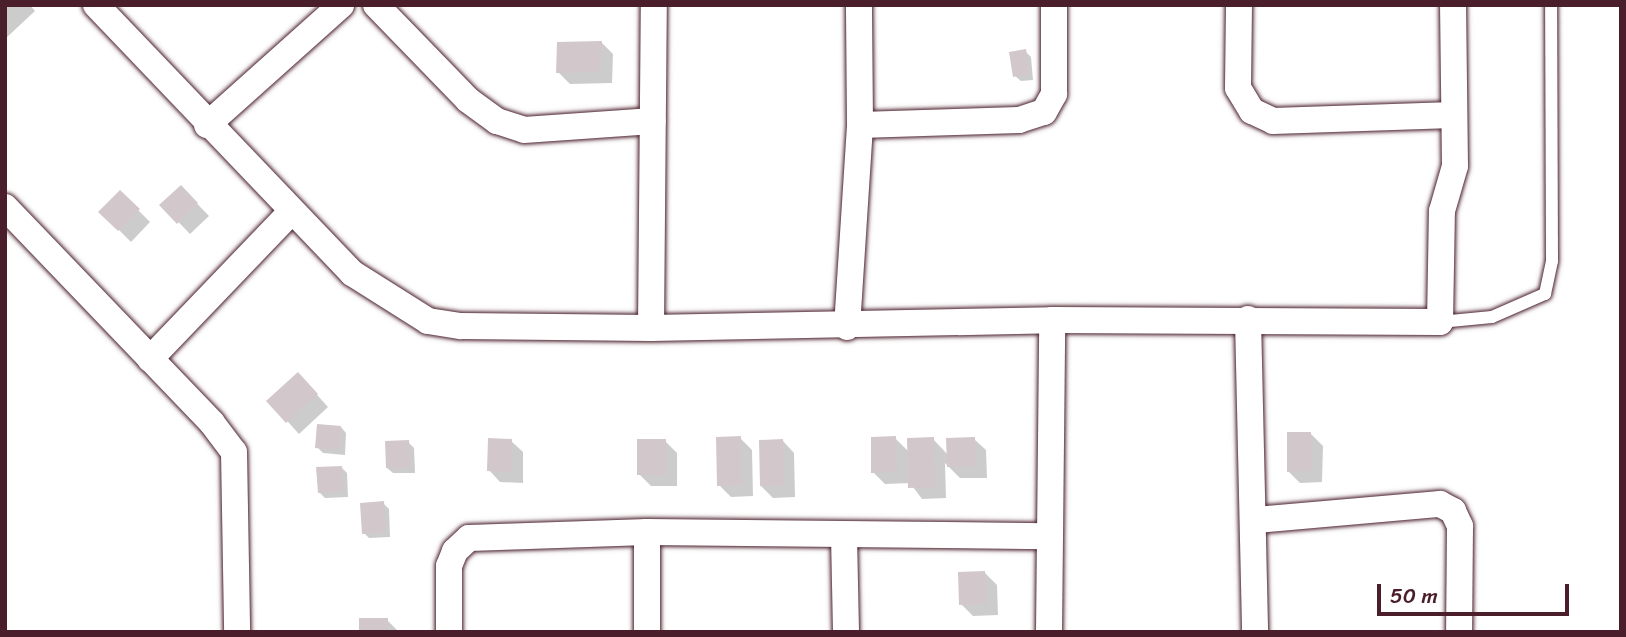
<!DOCTYPE html>
<html>
<head>
<meta charset="utf-8">
<style>
  body { margin:0 }
  #map { position:relative; width:1626px; height:637px; overflow:hidden; background:#fff; font-family:Sriracha,sans-serif }
  div>[style] { position:absolute }
  .shadow>* { inset:0; background:#0003 }
  .building>* { inset:0; background:#d2c7cb }
  .roads { filter:drop-shadow(0 0 2px #4a1f2b) drop-shadow(0 0 2px #4a1f2b) }
  .service>* { height:12px; margin:-6px; padding:0 6px; transform-origin:6px; border-radius:6px; background:#fff }
  .minor>* { height:26px; margin:-13px; padding:0 13px; transform-origin:13px; border-radius:13px; background:#fff }
  span { translate:-50% -50%; white-space:nowrap; text-align:center; line-height:1.15; -webkit-text-stroke:6px #fff; paint-order:stroke }
  .frame { position:absolute; inset:0; border:7px solid #4a1f2b; pointer-events:none }
  .scale { position:absolute; left:1377px; top:584px; width:192px; height:32px; box-sizing:border-box; border:4px solid #4a1f2b; border-top:0; padding-left:9px; font-size:21px; line-height:24px; white-space:nowrap; color:#4a1f2b; -webkit-text-stroke:5px #fff; paint-order:stroke }
</style>
</head>
<body>
<div id="map">
  <div class="shadow">
    <i style="clip-path:polygon(5px 5px,30px 5px,35px 11px,5px 39px)"></i>
    <i style="clip-path:polygon(601px 42px,613px 54px,612px 83px,570px 84px,558px 72px)"></i>
    <i style="clip-path:polygon(1025px 51px,1031px 57px,1033px 80px,1021px 81px,1015px 76px)"></i>
    <i style="clip-path:polygon(181px 187px,209px 216px,190px 234px,162px 205px)"></i>
    <i style="clip-path:polygon(120px 192px,150px 222px,131px 242px,101px 212px)"></i>
    <i style="clip-path:polygon(309px 386px,328px 407px,299px 434px,269px 401px)"></i>
    <i style="clip-path:polygon(341px 427px,346px 433px,345px 455px,323px 453px,317px 447px)"></i>
    <i style="clip-path:polygon(1311px 434px,1323px 446px,1322px 482px,1300px 483px,1288px 471px)"></i>
    <i style="clip-path:polygon(740px 438px,752px 450px,753px 496px,731px 497px,719px 485px)"></i>
    <i style="clip-path:polygon(895px 438px,909px 452px,933px 439px,948px 455px,974px 439px,986px 450px,987px 478px,960px 478px,945px 463px,946px 498px,922px 499px,910px 483px,885px 484px,873px 472px)"></i>
    <i style="clip-path:polygon(511px 441px,523px 452px,523px 483px,500px 482px,489px 470px)"></i>
    <i style="clip-path:polygon(665px 441px,677px 453px,677px 486px,651px 486px,639px 474px)"></i>
    <i style="clip-path:polygon(783px 441px,794px 453px,795px 497px,773px 498px,761px 486px)"></i>
    <i style="clip-path:polygon(408px 442px,414px 448px,415px 473px,393px 473px,387px 468px)"></i>
    <i style="clip-path:polygon(341px 467px,347px 473px,348px 497px,325px 498px,319px 492px)"></i>
    <i style="clip-path:polygon(383px 503px,389px 509px,390px 537px,369px 538px,364px 533px)"></i>
    <i style="clip-path:polygon(985px 573px,997px 585px,998px 615px,973px 616px,961px 604px)"></i>
    <i style="clip-path:polygon(387px 620px,399px 632px,361px 632px)"></i>
  </div>
  <div class="building">
    <i style="clip-path:polygon(602px 41px,600px 72px,556px 73px,557px 42px)"></i>
    <i style="clip-path:polygon(1026px 49px,1029px 74px,1013px 77px,1009px 52px)"></i>
    <i style="clip-path:polygon(181px 185px,198px 203px,177px 224px,159px 205px)"></i>
    <i style="clip-path:polygon(120px 190px,140px 209px,118px 231px,98px 212px)"></i>
    <i style="clip-path:polygon(298px 372px,318px 394px,286px 423px,266px 401px)"></i>
    <i style="clip-path:polygon(317px 424px,341px 426px,339px 450px,315px 448px)"></i>
    <i style="clip-path:polygon(1287px 432px,1311px 432px,1311px 471px,1287px 472px)"></i>
    <i style="clip-path:polygon(741px 436px,742px 485px,717px 486px,716px 437px)"></i>
    <i style="clip-path:polygon(896px 436px,897px 472px,871px 473px,871px 437px)"></i>
    <i style="clip-path:polygon(934px 437px,935px 487px,908px 488px,907px 438px)"></i>
    <i style="clip-path:polygon(975px 437px,975px 467px,947px 467px,946px 438px)"></i>
    <i style="clip-path:polygon(488px 438px,512px 439px,511px 472px,487px 471px)"></i>
    <i style="clip-path:polygon(637px 439px,666px 439px,666px 475px,637px 475px)"></i>
    <i style="clip-path:polygon(783px 439px,784px 486px,760px 486px,759px 440px)"></i>
    <i style="clip-path:polygon(409px 440px,410px 468px,386px 468px,385px 441px)"></i>
    <i style="clip-path:polygon(342px 466px,343px 491px,318px 493px,316px 467px)"></i>
    <i style="clip-path:polygon(384px 501px,386px 532px,362px 534px,360px 503px)"></i>
    <i style="clip-path:polygon(985px 571px,987px 604px,959px 605px,958px 572px)"></i>
    <i style="clip-path:polygon(359px 618px,388px 618px,388px 632px,359px 632px)"></i>
  </div>
  <div class="roads">
    <div class="service">
      <i style="left:1440px;top:322px;width:52px;rotate:-5.5deg"></i>
      <i style="left:1492px;top:317px;width:58px;rotate:-23.5deg"></i>
      <i style="left:1545px;top:294px;width:34px;rotate:-78deg"></i>
      <i style="left:1552px;top:261px;width:256px;rotate:-90.2deg"></i>
    </div>
    <div class="minor">
      <i style="left:96px;top:5px;width:371px;rotate:46.3deg"></i>
      <i style="left:352px;top:273px;width:90px;rotate:32.3deg"></i>
      <i style="left:428px;top:321px;width:33px;rotate:9deg"></i>
      <i style="left:461px;top:326px;width:190px;rotate:0.6deg"></i>
      <i style="left:651px;top:328px;width:401px;rotate:-1.1deg"></i>
      <i style="left:1052px;top:320px;width:388px;rotate:0.3deg"></i>
      <i style="left:1440px;top:322px;width:111px;rotate:-89deg"></i>
      <i style="left:1442px;top:211px;width:47px;rotate:-73.9deg"></i>
      <i style="left:1455px;top:166px;width:161px;rotate:-90.7deg"></i>
      <i style="left:376px;top:5px;width:132px;rotate:45.9deg"></i>
      <i style="left:468px;top:100px;width:36px;rotate:36deg"></i>
      <i style="left:497px;top:121px;width:28px;rotate:18deg"></i>
      <i style="left:524px;top:130px;width:129px;rotate:-4deg"></i>
      <i style="left:1239px;top:5px;width:83px;rotate:90.7deg"></i>
      <i style="left:1238px;top:88px;width:27px;rotate:59deg"></i>
      <i style="left:1252px;top:111px;width:23px;rotate:25deg"></i>
      <i style="left:1273px;top:121px;width:180px;rotate:-1.9deg"></i>
      <i style="left:207px;top:125px;width:180px;rotate:-41.8deg"></i>
      <i style="left:860px;top:125px;width:159px;rotate:-1.8deg"></i>
      <i style="left:1019px;top:120px;width:26px;rotate:-18deg"></i>
      <i style="left:1044px;top:112px;width:21px;rotate:-61deg"></i>
      <i style="left:1054px;top:94px;width:89px;rotate:-90deg"></i>
      <i style="left:5px;top:207px;width:299px;rotate:46.2deg"></i>
      <i style="left:212px;top:423px;width:36px;rotate:53deg"></i>
      <i style="left:234px;top:452px;width:180px;rotate:89deg"></i>
      <i style="left:1248px;top:319px;width:313px;rotate:88.7deg"></i>
      <i style="left:847px;top:327px;width:202px;rotate:-86.3deg"></i>
      <i style="left:860px;top:125px;width:120px;rotate:-90.5deg"></i>
      <i style="left:651px;top:328px;width:323px;rotate:-89.5deg"></i>
      <i style="left:150px;top:359px;width:204px;rotate:-46.2deg"></i>
      <i style="left:1256px;top:520px;width:185px;rotate:-5deg"></i>
      <i style="left:1440px;top:504px;width:15px;rotate:28deg"></i>
      <i style="left:1453px;top:511px;width:17px;rotate:65deg"></i>
      <i style="left:1460px;top:526px;width:106px;rotate:90.5deg"></i>
      <i style="left:647px;top:532px;width:100px;rotate:90deg"></i>
      <i style="left:844px;top:536px;width:96px;rotate:88.8deg"></i>
      <i style="left:449px;top:632px;width:66px;rotate:-90deg"></i>
      <i style="left:449px;top:566px;width:16px;rotate:-68deg"></i>
      <i style="left:455px;top:551px;width:19px;rotate:-43deg"></i>
      <i style="left:469px;top:538px;width:178px;rotate:-1.9deg"></i>
      <i style="left:647px;top:532px;width:401px;rotate:0.6deg"></i>
      <i style="left:1049px;top:632px;width:312px;rotate:-89.4deg"></i>
    </div>
  </div>
  <div class="frame"></div>
  <div class="scale">50 m</div>
</div>
</body>
</html>
